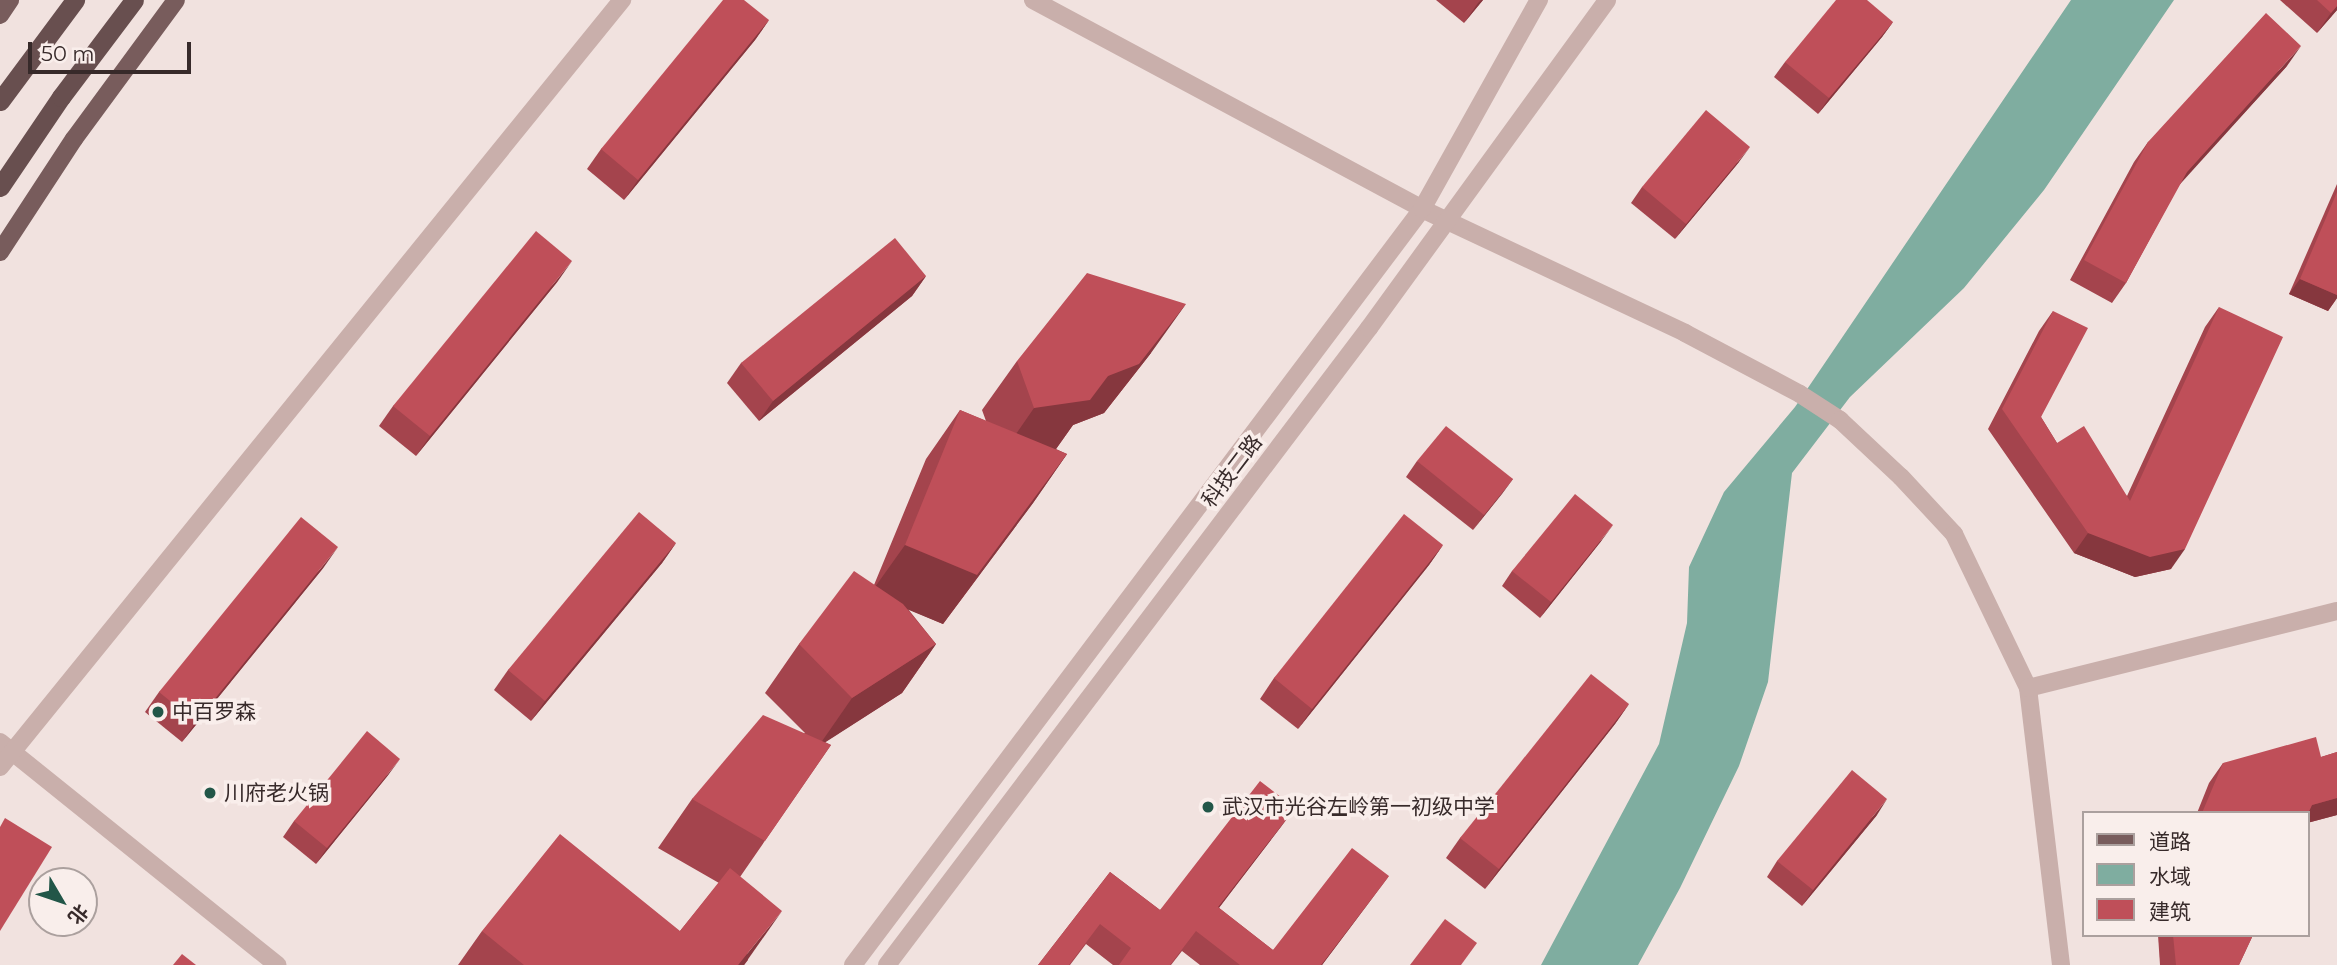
<!DOCTYPE html>
<html>
<head>
<meta charset="utf-8">
<style>
  body { margin:0 }
  #map { position:relative; width:2337px; height:965px; overflow:hidden; background:#f1e2df; font-family:Montserrat,"Noto Sans SC",sans-serif }
  div>[style] { position:absolute }
  .water>* { inset:0; background:#7fada0 }
  .minor>* { height:18px; margin:-9px; padding:0 9px; transform-origin:9px; border-radius:9px; background:#c9afab }
  .tertiary>* { height:18px; margin:-9px; padding:0 9px; transform-origin:9px; border-radius:9px; background:#c9afab }
  .primary>* { height:18px; margin:-9px; padding:0 9px; transform-origin:9px; border-radius:9px; background:#785c5c }
  .trunk>* { height:19px; margin:-9.5px; padding:0 9.5px; transform-origin:9.5px; border-radius:9.5px; background:#684f4f }
  .wall>* { inset:0; background:#a4444d }
  .shaded-wall>* { inset:0; background:#86373e }
  .building>* { inset:0; background:#bf4f59 }
  .dots>* { width:19px; height:19px; translate:-50% -50%; box-sizing:border-box; border:4px solid #f9eeeb; border-radius:50% }
  span { translate:-50% -50%; white-space:nowrap; text-align:center; line-height:1.15; -webkit-text-stroke:7px #f9eeeb; paint-order:stroke }
  .street-label { font-size:21px; color:#372a2a }
  .poi-label { font-size:21px; color:#372a2a }
  .left { translate:0 -50%; text-align:left }
  .legend { position:absolute; left:2082px; top:811px; width:228px; height:126px; box-sizing:border-box; background:#f9eeeb; border:2px solid #aba09e; margin:0; padding:9px 12px; list-style:none; font-size:21px; color:#372a2a }
  .legend li { display:flex; align-items:center; gap:14px; height:35px }
  .legend b { width:35px; border:2px solid #aba09e }
  .north { position:absolute; left:28px; top:867px; width:70px; height:70px; box-sizing:border-box; background:#f9eeeb; border:2px solid #aba09e; border-radius:50%; rotate:129deg; font-size:19px; font-weight:700; line-height:28px; text-align:center; color:#372a2a }
  .north::after { content:''; display:block; margin:auto; width:24px; height:32px; background:#225648; clip-path:polygon(50% 0,100% 100%,50% 72%,0 100%) }
  .scale { position:absolute; left:28px; top:42px; width:163px; height:32px; box-sizing:border-box; border:4px solid #372a2a; border-top:0; padding-left:9px; font-size:21px; line-height:24px; white-space:nowrap; color:#372a2a; -webkit-text-stroke:5px #f9eeeb; paint-order:stroke }
</style>
</head>
<body>
<div id="map">
  <div class="water">
    <i style="clip-path:polygon(2071px 0,2174px 0,2044px 190px,1964px 288px,1850px 397px,1792px 473px,1768px 682px,1739px 766px,1680px 888px,1638px 965px,1541px 965px,1659px 744px,1687px 623px,1689px 567px,1724px 492px,1795px 407px)"></i>
  </div>
  <div class="minor">
    <i style="left:1033px;top:0;width:442px;rotate:28.2deg"></i>
    <i style="left:1422px;top:209px;width:291px;rotate:25.2deg"></i>
    <i style="left:1685px;top:333px;width:130px;rotate:27.9deg"></i>
    <i style="left:1800px;top:394px;width:48px;rotate:33deg"></i>
    <i style="left:1840px;top:420px;width:83px;rotate:43.1deg"></i>
    <i style="left:1901px;top:477px;width:78px;rotate:47.1deg"></i>
    <i style="left:1954px;top:534px;width:171px;rotate:64.3deg"></i>
    <i style="left:2028px;top:688px;width:279px;rotate:83.2deg"></i>
    <i style="left:2028px;top:688px;width:318px;rotate:-14deg"></i>
    <i style="left:0;top:742px;width:356px;rotate:38.8deg"></i>
    <i style="left:0;top:767px;width:988px;rotate:-50.96deg"></i>
  </div>
  <div class="tertiary">
    <i style="left:853px;top:965px;width:946px;rotate:-53.03deg"></i>
    <i style="left:1422px;top:209px;width:240px;rotate:-60.8deg"></i>
    <i style="left:887px;top:965px;width:799px;rotate:-52.89deg"></i>
    <i style="left:1369px;top:328px;width:405px;rotate:-54deg"></i>
  </div>
  <div class="primary">
    <i style="left:0;top:15px;width:18px;rotate:-56deg"></i>
    <i style="left:0;top:252px;width:135px;rotate:-56.8deg"></i>
    <i style="left:74px;top:139px;width:172px;rotate:-53.7deg"></i>
  </div>
  <div class="trunk">
    <i style="left:0;top:101px;width:126px;rotate:-53.4deg"></i>
    <i style="left:0;top:187px;width:109px;rotate:-55.9deg"></i>
    <i style="left:61px;top:97px;width:121px;rotate:-53deg"></i>
  </div>
  <div class="wall">
    <i style="clip-path:polygon(1436px 0,1483px 0,1464px 23px)"></i>
    <i style="clip-path:polygon(2280px 0,2337px 0,2337px 10px,2317px 33px)"></i>
    <i style="clip-path:polygon(769px 20px,755px 40px,624px 200px,587px 169px,601px 149px)"></i>
    <i style="clip-path:polygon(1893px 22px,1882px 37px,1818px 114px,1774px 77px,1785px 62px)"></i>
    <i style="clip-path:polygon(2287px 66px,2180px 183px,2126px 283px,2112px 303px,2070px 280px,2134px 162px,2148px 142px)"></i>
    <i style="clip-path:polygon(1739px 162px,1675px 239px,1631px 203px,1642px 187px)"></i>
    <i style="clip-path:polygon(2337px 184px,2337px 298px,2328px 311px,2289px 294px)"></i>
    <i style="clip-path:polygon(926px 276px,912px 296px,759px 421px,727px 383px,741px 363px)"></i>
    <i style="clip-path:polygon(558px 281px,416px 456px,379px 426px,393px 406px)"></i>
    <i style="clip-path:polygon(2219px 307px,2171px 569px,2135px 577px,2074px 553px,1988px 429px,2039px 331px,2053px 311px,2041px 417px,2057px 443px,2127px 496px,2205px 327px)"></i>
    <i style="clip-path:polygon(1151px 353px,1104px 413px,1073px 425px,1056px 449px,1067px 454px,1033px 503px,943px 624px,908px 609px,936px 644px,902px 693px,825px 742px,831px 745px,740px 877px,748px 960px,744px 965px,458px 965px,482px 931px,680px 931px,719px 883px,658px 848px,692px 799px,805px 733px,765px 693px,799px 644px,874px 585px,926px 459px,960px 410px,986px 421px,982px 410px,1017px 361px)"></i>
    <i style="clip-path:polygon(1417px 461px,1513px 479px,1473px 530px,1406px 477px)"></i>
    <i style="clip-path:polygon(1602px 540px,1540px 618px,1502px 586px,1512px 571px)"></i>
    <i style="clip-path:polygon(676px 543px,662px 563px,531px 721px,494px 690px,508px 670px)"></i>
    <i style="clip-path:polygon(1443px 545px,1429px 565px,1298px 729px,1260px 699px,1274px 678px)"></i>
    <i style="clip-path:polygon(324px 567px,182px 742px,145px 712px,159px 692px)"></i>
    <i style="clip-path:polygon(1629px 704px,1615px 724px,1485px 889px,1446px 858px,1460px 838px)"></i>
    <i style="clip-path:polygon(2337px 752px,2337px 815px,2307px 823px,2307px 813px,2197px 813px,2209px 783px,2223px 763px,2321px 757px)"></i>
    <i style="clip-path:polygon(389px 774px,316px 864px,283px 837px,294px 821px)"></i>
    <i style="clip-path:polygon(1295px 808px,1280px 828px,1219px 908px,1273px 950px,1389px 876px,1322px 965px,1200px 965px,1182px 951px,1171px 965px,1113px 965px,1086px 944px,1070px 965px,1038px 965px,1110px 872px,1160px 910px)"></i>
    <i style="clip-path:polygon(1877px 815px,1802px 906px,1767px 877px,1777px 861px)"></i>
    <i style="clip-path:polygon(2158px 935px,2253px 935px,2239px 965px,2160px 965px)"></i>
  </div>
  <div class="shaded-wall">
    <i style="clip-path:polygon(1481px 0,1483px 0,1464px 23px,1478px 3px)"></i>
    <i style="clip-path:polygon(2337px 6px,2337px 10px,2317px 33px,2331px 13px)"></i>
    <i style="clip-path:polygon(769px 20px,755px 40px,624px 200px,638px 180px)"></i>
    <i style="clip-path:polygon(1893px 22px,1882px 37px,1818px 114px,1829px 98px)"></i>
    <i style="clip-path:polygon(2301px 46px,2287px 66px,2173px 192px,2187px 172px)"></i>
    <i style="clip-path:polygon(1750px 147px,1739px 162px,1675px 239px,1686px 224px)"></i>
    <i style="clip-path:polygon(572px 261px,558px 281px,416px 456px,430px 436px)"></i>
    <i style="clip-path:polygon(926px 276px,912px 296px,759px 421px,773px 401px)"></i>
    <i style="clip-path:polygon(2300px 279px,2337px 295px,2337px 298px,2328px 311px,2289px 294px)"></i>
    <i style="clip-path:polygon(1186px 304px,1151px 353px,1104px 413px,1073px 425px,1056px 449px,1000px 457px,1034px 408px,1108px 376px)"></i>
    <i style="clip-path:polygon(1067px 454px,1033px 503px,943px 624px,870px 594px,905px 545px)"></i>
    <i style="clip-path:polygon(1513px 479px,1502px 494px,1473px 530px,1484px 515px)"></i>
    <i style="clip-path:polygon(1613px 525px,1602px 540px,1540px 618px,1551px 602px)"></i>
    <i style="clip-path:polygon(2088px 533px,2185px 549px,2171px 569px,2135px 577px,2074px 553px)"></i>
    <i style="clip-path:polygon(676px 543px,662px 563px,531px 721px,545px 701px)"></i>
    <i style="clip-path:polygon(1443px 545px,1429px 565px,1298px 729px,1312px 709px)"></i>
    <i style="clip-path:polygon(338px 547px,324px 567px,182px 742px,196px 722px)"></i>
    <i style="clip-path:polygon(936px 644px,902px 693px,818px 747px,852px 698px)"></i>
    <i style="clip-path:polygon(1629px 704px,1615px 724px,1485px 889px,1499px 869px)"></i>
    <i style="clip-path:polygon(400px 759px,389px 774px,316px 864px,327px 848px)"></i>
    <i style="clip-path:polygon(2337px 798px,2337px 815px,2307px 823px,2307px 813px,2312px 805px)"></i>
    <i style="clip-path:polygon(1887px 799px,1877px 815px,1802px 906px,1813px 890px)"></i>
    <i style="clip-path:polygon(1295px 808px,1280px 828px,1204px 927px,1218px 907px)"></i>
    <i style="clip-path:polygon(1389px 876px,1322px 965px,1321px 965px)"></i>
    <i style="clip-path:polygon(782px 911px,744px 965px,738px 965px)"></i>
  </div>
  <div class="building">
    <i style="clip-path:polygon(723px 0,744px 0,769px 20px,638px 180px,601px 149px)"></i>
    <i style="clip-path:polygon(1836px 0,1867px 0,1893px 22px,1829px 98px,1785px 62px)"></i>
    <i style="clip-path:polygon(2317px 0,2337px 0,2337px 6px,2331px 13px)"></i>
    <i style="clip-path:polygon(2266px 13px,2301px 46px,2187px 172px,2126px 283px,2084px 260px,2148px 142px)"></i>
    <i style="clip-path:polygon(1706px 110px,1750px 147px,1686px 224px,1642px 187px)"></i>
    <i style="clip-path:polygon(2337px 192px,2337px 295px,2300px 279px)"></i>
    <i style="clip-path:polygon(536px 231px,572px 261px,430px 436px,393px 406px)"></i>
    <i style="clip-path:polygon(895px 238px,926px 276px,773px 401px,741px 363px)"></i>
    <i style="clip-path:polygon(1087px 273px,1186px 304px,1139px 364px,1108px 376px,1090px 400px,1034px 408px,1017px 361px)"></i>
    <i style="clip-path:polygon(2219px 307px,2283px 337px,2185px 549px,2150px 557px,2088px 533px,2002px 409px,2053px 311px,2088px 328px,2041px 417px,2057px 443px,2084px 426px,2130px 501px)"></i>
    <i style="clip-path:polygon(960px 410px,1067px 454px,977px 575px,905px 545px)"></i>
    <i style="clip-path:polygon(1446px 426px,1513px 479px,1484px 515px,1417px 461px)"></i>
    <i style="clip-path:polygon(1575px 494px,1613px 525px,1551px 602px,1512px 571px)"></i>
    <i style="clip-path:polygon(639px 512px,676px 543px,545px 701px,508px 670px)"></i>
    <i style="clip-path:polygon(1404px 514px,1443px 545px,1312px 709px,1274px 678px)"></i>
    <i style="clip-path:polygon(301px 517px,338px 547px,196px 722px,159px 692px)"></i>
    <i style="clip-path:polygon(854px 571px,903px 604px,936px 644px,852px 698px,799px 644px)"></i>
    <i style="clip-path:polygon(1591px 674px,1629px 704px,1499px 869px,1460px 838px)"></i>
    <i style="clip-path:polygon(763px 715px,831px 745px,765px 841px,692px 799px)"></i>
    <i style="clip-path:polygon(367px 731px,400px 759px,327px 848px,294px 821px)"></i>
    <i style="clip-path:polygon(2316px 737px,2321px 757px,2337px 752px,2337px 798px,2312px 805px,2307px 816px,2307px 813px,2202px 813px,2223px 763px)"></i>
    <i style="clip-path:polygon(1852px 770px,1887px 799px,1813px 890px,1777px 861px)"></i>
    <i style="clip-path:polygon(1260px 781px,1295px 808px,1218px 907px,1273px 950px,1352px 848px,1389px 876px,1321px 965px,1240px 965px,1196px 931px,1170px 965px,1119px 965px,1131px 948px,1100px 924px,1069px 965px,1038px 965px,1110px 872px,1160px 910px)"></i>
    <i style="clip-path:polygon(5px 818px,52px 847px,0 931px,0 827px)"></i>
    <i style="clip-path:polygon(560px 834px,680px 931px,730px 868px,782px 911px,738px 965px,524px 965px,482px 931px)"></i>
    <i style="clip-path:polygon(1445px 919px,1477px 943px,1461px 965px,1410px 965px)"></i>
    <i style="clip-path:polygon(2173px 935px,2253px 935px,2239px 965px,2176px 965px)"></i>
    <i style="clip-path:polygon(182px 954px,196px 965px,173px 965px)"></i>
  </div>
  <div class="dots">
    <i style="left:158px;top:712px;background:#225648"></i>
    <i style="left:210px;top:793px;background:#225648"></i>
    <i style="left:1208px;top:807px;background:#225648"></i>
  </div>
  <div class="street-label">
    <span style="left:1232px;top:471px;rotate:-53deg">科技二路</span>
  </div>
  <div class="poi-label">
    <span class="left" style="left:172px;top:712px">中百罗森</span>
    <span class="left" style="left:224px;top:793px">川府老火锅</span>
    <span class="left" style="left:1222px;top:807px">武汉市光谷左岭第一初级中学</span>
  </div>
  <ul class="legend">
  <li><b style="height:9px;background:#785c5c"></b>道路</li>
  <li><b style="height:19px;background:#7fada0"></b>水域</li>
  <li><b style="height:19px;background:#bf4f59"></b>建筑</li>
  </ul>
  <div class="north">北</div>
  <div class="scale">50 m</div>
</div>
</body>
</html>
